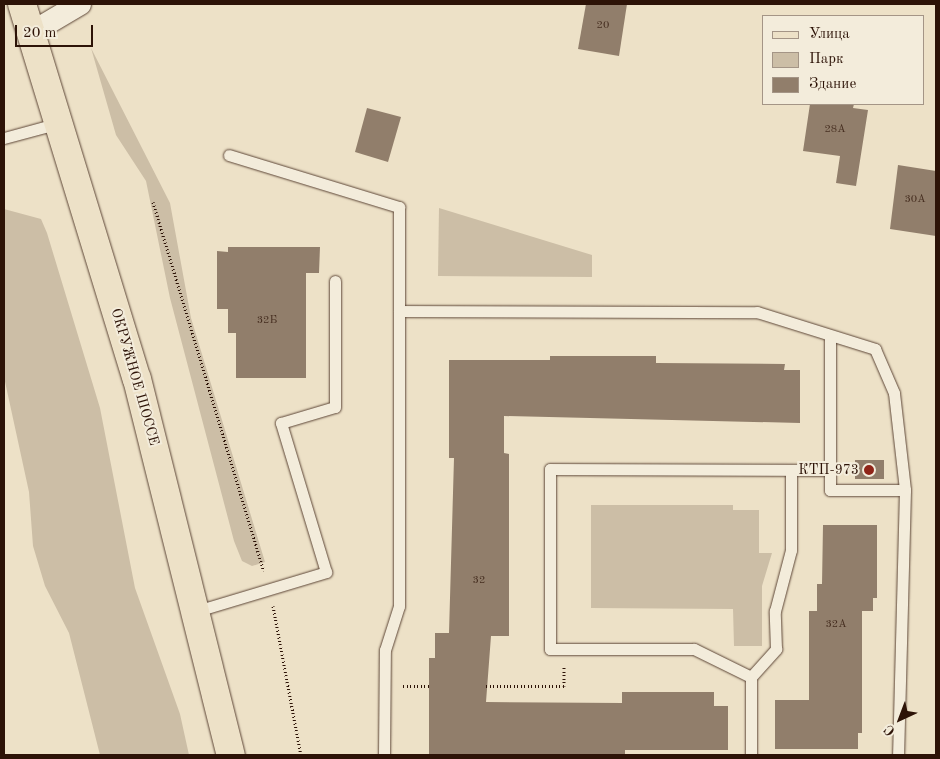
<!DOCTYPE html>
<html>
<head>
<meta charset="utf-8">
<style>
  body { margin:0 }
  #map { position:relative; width:940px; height:759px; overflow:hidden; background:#ede1c7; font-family:"Old Standard TT",serif }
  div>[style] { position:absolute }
  .green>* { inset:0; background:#ccbea6 }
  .building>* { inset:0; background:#917e6b }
  .path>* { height:3px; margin-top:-1.5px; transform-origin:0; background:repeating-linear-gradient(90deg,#2d1307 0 1px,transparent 0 3.5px) }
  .roads { filter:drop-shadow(0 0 1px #5d4637) drop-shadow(0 0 1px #5d4637) }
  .lane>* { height:11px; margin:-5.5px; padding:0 5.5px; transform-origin:5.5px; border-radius:5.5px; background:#f3ecdb }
  .street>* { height:22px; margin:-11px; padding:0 11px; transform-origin:11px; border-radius:11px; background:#f3ecdb }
  .primary>* { height:28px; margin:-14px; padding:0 14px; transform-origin:14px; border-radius:14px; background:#ede1c7 }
  .dots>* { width:14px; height:14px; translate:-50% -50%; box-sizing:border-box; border:2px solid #f3ecdb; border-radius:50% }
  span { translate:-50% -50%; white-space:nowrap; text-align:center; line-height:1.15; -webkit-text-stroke:4px #f3ecdb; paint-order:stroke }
  .number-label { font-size:11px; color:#462e20 }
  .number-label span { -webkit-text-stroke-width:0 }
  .street-label { font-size:14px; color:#2d1307 }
  .poi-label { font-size:14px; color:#2d1307 }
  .right { translate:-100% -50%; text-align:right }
  .frame { position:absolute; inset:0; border:5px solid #2d1307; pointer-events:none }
  .legend { position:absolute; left:762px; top:15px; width:162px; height:90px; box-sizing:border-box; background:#f3ecdb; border:1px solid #a49586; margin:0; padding:6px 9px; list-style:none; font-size:15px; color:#2d1307 }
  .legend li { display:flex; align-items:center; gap:10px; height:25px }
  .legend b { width:25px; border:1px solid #a49586 }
  .north { position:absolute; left:875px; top:694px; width:50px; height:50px; -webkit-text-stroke:4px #f3ecdb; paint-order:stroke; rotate:223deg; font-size:14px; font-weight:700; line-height:20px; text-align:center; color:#2d1307 }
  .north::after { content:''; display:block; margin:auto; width:18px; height:22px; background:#2d1307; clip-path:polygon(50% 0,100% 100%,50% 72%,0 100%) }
  .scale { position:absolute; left:15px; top:25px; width:78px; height:22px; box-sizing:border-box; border:2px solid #2d1307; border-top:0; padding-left:6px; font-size:15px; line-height:18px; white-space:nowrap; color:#2d1307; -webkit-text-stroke:4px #f3ecdb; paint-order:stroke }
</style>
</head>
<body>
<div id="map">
  <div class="green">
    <i style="clip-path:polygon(91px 48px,170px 203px,191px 318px,265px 562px,252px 566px,242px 561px,234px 541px,170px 298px,146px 181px,116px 135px)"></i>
    <i style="clip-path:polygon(439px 208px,592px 255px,592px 277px,438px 276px)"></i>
    <i style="clip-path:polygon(4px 209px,41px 219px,47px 233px,100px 408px,135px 588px,180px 714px,189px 755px,100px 755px,69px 633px,45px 586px,33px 546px,29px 492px,4px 377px)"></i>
    <i style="clip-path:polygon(591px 505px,733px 505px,733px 510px,759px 510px,759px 553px,772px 553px,762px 586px,762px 646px,734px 646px,733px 609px,591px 608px)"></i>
  </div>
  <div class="building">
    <i style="clip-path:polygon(586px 4px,627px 4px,619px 56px,578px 49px)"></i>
    <i style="clip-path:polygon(810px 104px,854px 104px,853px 108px,868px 110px,856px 186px,836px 183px,840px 156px,803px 151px)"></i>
    <i style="clip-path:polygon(367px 108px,401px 117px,388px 162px,355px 152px)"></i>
    <i style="clip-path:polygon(898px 165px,936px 171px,936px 236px,890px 229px)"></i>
    <i style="clip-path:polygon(228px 247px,320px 247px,319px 273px,306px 273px,306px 378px,236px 378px,236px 333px,228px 333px,228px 309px,217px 309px,217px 251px,228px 252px)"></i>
    <i style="clip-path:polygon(550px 356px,656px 356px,656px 363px,785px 364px,784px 370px,800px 370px,800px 423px,504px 416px,504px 453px,509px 454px,509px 636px,491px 636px,486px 702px,622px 703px,622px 692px,714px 692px,714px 706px,728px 706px,728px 750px,625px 750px,625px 755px,429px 755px,429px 658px,435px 658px,435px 633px,449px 633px,454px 458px,449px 458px,449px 360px,550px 360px)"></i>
    <i style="clip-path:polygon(855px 460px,884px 460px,884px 479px,855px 479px)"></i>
    <i style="clip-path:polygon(823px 525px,877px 525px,877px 598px,873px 598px,873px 611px,862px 611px,862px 733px,858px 733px,858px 749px,775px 749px,775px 700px,809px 700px,809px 611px,817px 611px,817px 584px,822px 584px)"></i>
  </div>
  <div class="path">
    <i style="left:153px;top:202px;width:385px;rotate:73.3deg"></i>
    <i style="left:273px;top:606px;width:152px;rotate:79.4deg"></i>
    <i style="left:403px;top:686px;width:26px"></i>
    <i style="left:486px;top:686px;width:78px"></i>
    <i style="left:564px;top:686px;width:19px;rotate:-90deg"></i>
  </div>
  <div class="roads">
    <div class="lane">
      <i style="left:4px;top:138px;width:54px;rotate:-15.1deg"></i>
      <i style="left:229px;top:155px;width:178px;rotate:17deg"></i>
      <i style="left:399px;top:207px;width:104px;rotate:90deg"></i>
      <i style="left:830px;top:470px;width:20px;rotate:90deg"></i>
      <i style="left:830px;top:490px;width:75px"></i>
      <i style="left:197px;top:611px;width:135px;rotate:-16.8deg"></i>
      <i style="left:326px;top:572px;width:156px;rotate:-106.8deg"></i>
      <i style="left:281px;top:423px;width:56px;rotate:-16.5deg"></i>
      <i style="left:335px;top:407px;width:126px;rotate:-90deg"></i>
      <i style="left:751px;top:677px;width:64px;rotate:-153.8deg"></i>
      <i style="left:694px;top:649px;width:144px;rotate:180deg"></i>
      <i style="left:550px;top:649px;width:180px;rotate:-90deg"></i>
      <i style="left:550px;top:469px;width:280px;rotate:0.2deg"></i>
      <i style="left:830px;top:470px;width:134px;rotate:-90deg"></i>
      <i style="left:384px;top:755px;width:105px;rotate:-89.5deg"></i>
      <i style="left:385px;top:650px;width:46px;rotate:-72.3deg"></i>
      <i style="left:399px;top:606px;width:295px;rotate:-90deg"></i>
      <i style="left:399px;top:311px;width:358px;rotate:0.2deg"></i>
      <i style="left:757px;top:312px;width:124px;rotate:17.4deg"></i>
      <i style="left:875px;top:349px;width:48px;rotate:66.6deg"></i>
      <i style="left:894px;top:393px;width:98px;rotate:83.5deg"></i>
      <i style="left:905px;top:490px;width:265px;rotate:91.5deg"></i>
      <i style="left:751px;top:755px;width:78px;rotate:-90deg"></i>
      <i style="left:751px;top:677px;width:38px;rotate:-48deg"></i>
      <i style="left:776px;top:649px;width:38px;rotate:-92deg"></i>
      <i style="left:775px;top:611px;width:63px;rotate:-75.3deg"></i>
      <i style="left:791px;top:550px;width:80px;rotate:-90deg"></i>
    </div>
    <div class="street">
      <i style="left:31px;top:33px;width:57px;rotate:-30.6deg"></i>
    </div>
    <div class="primary">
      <i style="left:22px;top:4px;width:392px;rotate:73deg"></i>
      <i style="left:137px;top:379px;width:388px;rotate:76deg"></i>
    </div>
  </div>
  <div class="dots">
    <i style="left:869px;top:470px;background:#8f2418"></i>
  </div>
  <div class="number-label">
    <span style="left:603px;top:26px">20</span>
    <span style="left:835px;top:130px">28А</span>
    <span style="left:915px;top:200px">30А</span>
    <span style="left:267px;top:321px">32Б</span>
    <span style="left:479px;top:581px">32</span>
    <span style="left:836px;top:625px">32А</span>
  </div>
  <div class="street-label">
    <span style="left:135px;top:377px;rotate:74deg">ОКРУЖНОЕ ШОССЕ</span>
  </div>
  <div class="poi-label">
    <span class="right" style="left:859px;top:470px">КТП-973</span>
  </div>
  <div class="frame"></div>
  <ul class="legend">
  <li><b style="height:6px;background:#ede1c7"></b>Улица</li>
  <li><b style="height:14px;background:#ccbea6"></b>Парк</li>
  <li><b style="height:14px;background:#917e6b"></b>Здание</li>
  </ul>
  <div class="north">С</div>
  <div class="scale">20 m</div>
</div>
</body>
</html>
